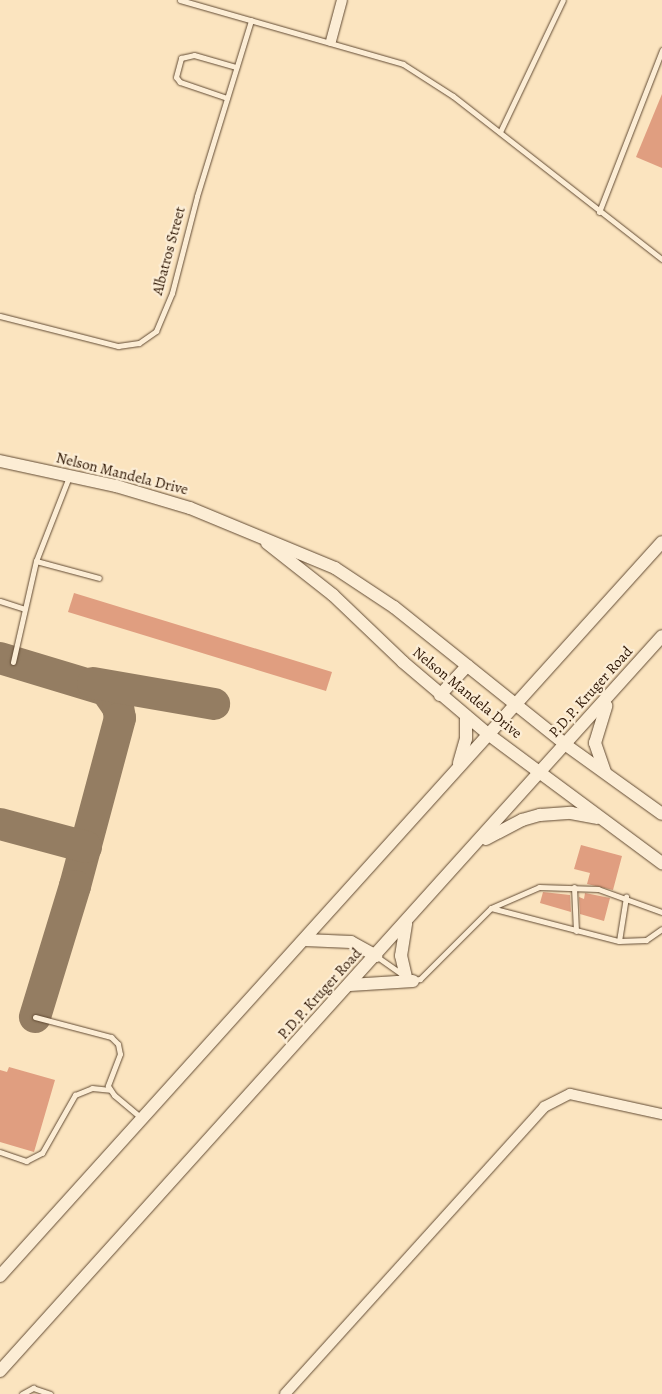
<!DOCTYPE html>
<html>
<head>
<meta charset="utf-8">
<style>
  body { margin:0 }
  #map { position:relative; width:662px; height:1394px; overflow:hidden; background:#fbe4bf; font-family:Alegreya,serif }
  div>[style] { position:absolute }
  .taxiway>* { height:32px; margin:-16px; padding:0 16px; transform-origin:16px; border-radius:16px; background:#947d62 }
  .building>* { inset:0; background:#e09e80 }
  .roads { filter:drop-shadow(0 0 1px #614a33) drop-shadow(0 0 1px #614a33) }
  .service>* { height:5px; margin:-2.5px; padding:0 2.5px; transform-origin:2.5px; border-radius:2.5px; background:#fcedd5 }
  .minor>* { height:10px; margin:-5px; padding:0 5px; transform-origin:5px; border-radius:5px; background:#fcedd5 }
  .tertiary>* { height:12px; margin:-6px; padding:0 6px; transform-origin:6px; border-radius:6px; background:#fcedd5 }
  span { translate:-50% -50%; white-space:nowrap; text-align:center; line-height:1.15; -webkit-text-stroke:4.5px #fcedd5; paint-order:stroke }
  .street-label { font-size:15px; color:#2e1604 }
</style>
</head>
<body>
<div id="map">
  <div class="taxiway">
    <i style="left:0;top:658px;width:111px;rotate:16.8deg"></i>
    <i style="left:106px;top:690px;width:21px;rotate:55deg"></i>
    <i style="left:118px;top:707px;width:11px;rotate:80deg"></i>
    <i style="left:120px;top:718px;width:174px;rotate:105deg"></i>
    <i style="left:75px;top:886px;width:137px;rotate:107deg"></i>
    <i style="left:93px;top:683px;width:123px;rotate:9.8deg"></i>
    <i style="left:0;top:824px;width:89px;rotate:15deg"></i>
  </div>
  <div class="building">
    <i style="clip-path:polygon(662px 94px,662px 168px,636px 157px)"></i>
    <i style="clip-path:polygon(74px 593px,332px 672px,326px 691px,68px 612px)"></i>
    <i style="clip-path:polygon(581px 845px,622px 856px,613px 890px,587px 884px,590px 873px,574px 869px)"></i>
    <i style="clip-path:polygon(543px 892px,570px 895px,571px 912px,540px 903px)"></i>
    <i style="clip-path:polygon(585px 893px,610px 898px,604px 921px,580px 914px,579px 897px,584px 899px)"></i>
    <i style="clip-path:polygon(9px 1067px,55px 1080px,34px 1152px,0 1142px,0 1070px,7px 1072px)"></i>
  </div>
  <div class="roads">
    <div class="service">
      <i style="left:180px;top:0;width:232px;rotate:16deg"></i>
      <i style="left:403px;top:64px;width:59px;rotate:32.6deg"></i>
      <i style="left:453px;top:96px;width:265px;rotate:38deg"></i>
      <i style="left:227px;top:98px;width:50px;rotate:-161.2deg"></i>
      <i style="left:180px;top:82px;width:6px;rotate:-129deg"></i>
      <i style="left:176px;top:77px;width:20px;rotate:-75deg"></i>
      <i style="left:181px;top:58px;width:13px;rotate:-13deg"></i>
      <i style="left:194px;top:55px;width:44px;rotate:15.9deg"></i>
      <i style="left:500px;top:132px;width:146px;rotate:-64.5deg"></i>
      <i style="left:599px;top:212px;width:174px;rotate:-68.7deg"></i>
      <i style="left:0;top:316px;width:122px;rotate:14.3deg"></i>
      <i style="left:118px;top:346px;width:21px;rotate:-8deg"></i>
      <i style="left:139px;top:343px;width:21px;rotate:-35deg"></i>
      <i style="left:156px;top:331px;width:41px;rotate:-67.2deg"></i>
      <i style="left:172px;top:293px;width:100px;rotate:-75.5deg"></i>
      <i style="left:197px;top:196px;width:184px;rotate:-72.9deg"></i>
      <i style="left:36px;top:561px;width:65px;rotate:15.1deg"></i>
      <i style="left:0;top:601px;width:25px;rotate:18deg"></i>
      <i style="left:13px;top:662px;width:104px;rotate:-77.2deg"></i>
      <i style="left:36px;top:561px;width:90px;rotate:-68.6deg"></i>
      <i style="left:574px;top:887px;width:44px;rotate:87.4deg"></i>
      <i style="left:491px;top:908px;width:132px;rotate:14.5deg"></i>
      <i style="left:619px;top:941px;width:27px;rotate:-2deg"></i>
      <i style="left:646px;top:940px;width:19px;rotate:-35deg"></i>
      <i style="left:619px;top:941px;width:45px;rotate:-81deg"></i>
      <i style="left:376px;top:956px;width:32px;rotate:35deg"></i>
      <i style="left:414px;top:980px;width:6px;rotate:-9deg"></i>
      <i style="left:420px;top:979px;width:100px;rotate:-45deg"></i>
      <i style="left:491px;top:908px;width:52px;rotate:-23.6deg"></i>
      <i style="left:539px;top:887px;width:59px;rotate:1.9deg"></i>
      <i style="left:598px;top:889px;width:68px;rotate:19.8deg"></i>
      <i style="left:35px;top:1017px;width:79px;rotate:14.7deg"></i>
      <i style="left:111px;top:1037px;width:10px;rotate:45deg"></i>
      <i style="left:118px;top:1044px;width:10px;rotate:79deg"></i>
      <i style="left:120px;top:1054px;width:34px;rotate:111deg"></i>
      <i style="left:108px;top:1086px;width:11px;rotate:56deg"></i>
      <i style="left:114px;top:1095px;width:35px;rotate:40deg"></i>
      <i style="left:0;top:1152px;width:28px;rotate:19deg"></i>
      <i style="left:26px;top:1161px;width:18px;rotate:-27deg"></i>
      <i style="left:42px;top:1153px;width:67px;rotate:-60.4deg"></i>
      <i style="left:75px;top:1095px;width:18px;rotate:-22deg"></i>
      <i style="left:92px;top:1088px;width:18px;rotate:6deg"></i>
      <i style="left:22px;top:1394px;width:13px;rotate:-29deg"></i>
      <i style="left:33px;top:1388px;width:18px;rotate:19deg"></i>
    </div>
    <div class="minor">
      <i style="left:331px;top:41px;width:42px;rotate:-75deg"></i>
      <i style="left:285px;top:1394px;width:387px;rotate:-47.9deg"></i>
      <i style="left:544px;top:1107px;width:29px;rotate:-27deg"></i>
      <i style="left:570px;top:1094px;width:94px;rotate:12.3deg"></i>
    </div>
    <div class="tertiary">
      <i style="left:0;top:461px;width:119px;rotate:12.2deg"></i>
      <i style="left:116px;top:486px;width:77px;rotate:16.6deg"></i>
      <i style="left:190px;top:508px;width:157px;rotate:22.5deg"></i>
      <i style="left:335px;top:568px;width:71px;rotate:33.5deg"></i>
      <i style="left:394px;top:607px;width:221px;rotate:38.7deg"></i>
      <i style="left:566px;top:745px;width:118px;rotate:35.7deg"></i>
      <i style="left:267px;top:543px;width:84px;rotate:38.2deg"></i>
      <i style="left:333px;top:595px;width:97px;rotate:43.7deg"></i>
      <i style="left:403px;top:662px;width:111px;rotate:40.3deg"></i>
      <i style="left:488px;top:734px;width:217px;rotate:36.6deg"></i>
      <i style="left:440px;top:695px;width:40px;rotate:-47deg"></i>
      <i style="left:459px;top:763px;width:25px;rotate:-74deg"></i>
      <i style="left:466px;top:739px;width:23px;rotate:-90deg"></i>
      <i style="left:605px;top:772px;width:31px;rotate:-109deg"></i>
      <i style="left:595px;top:743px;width:39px;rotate:-73deg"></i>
      <i style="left:486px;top:839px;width:41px;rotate:-27.8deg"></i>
      <i style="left:522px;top:820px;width:19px;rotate:-16deg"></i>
      <i style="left:540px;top:815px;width:31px;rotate:-4deg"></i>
      <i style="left:571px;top:813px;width:26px;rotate:11deg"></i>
      <i style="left:305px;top:940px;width:46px;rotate:2.5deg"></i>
      <i style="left:351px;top:942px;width:29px;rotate:29deg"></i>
      <i style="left:406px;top:977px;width:22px;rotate:-103deg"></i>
      <i style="left:401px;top:956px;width:33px;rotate:-81deg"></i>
      <i style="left:350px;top:985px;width:63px;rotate:-3.6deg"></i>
      <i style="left:0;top:1276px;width:988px;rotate:-47.95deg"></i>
      <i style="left:0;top:1371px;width:989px;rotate:-47.99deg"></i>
    </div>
  </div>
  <div class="street-label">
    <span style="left:169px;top:251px;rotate:-75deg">Albatros Street</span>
    <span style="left:122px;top:474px;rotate:14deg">Nelson Mandela Drive</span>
    <span style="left:591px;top:692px;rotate:-48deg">P.D.P. Kruger Road</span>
    <span style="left:467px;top:693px;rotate:39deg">Nelson Mandela Drive</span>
    <span style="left:320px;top:994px;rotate:-48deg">P.D.P. Kruger Road</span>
  </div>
</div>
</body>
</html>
